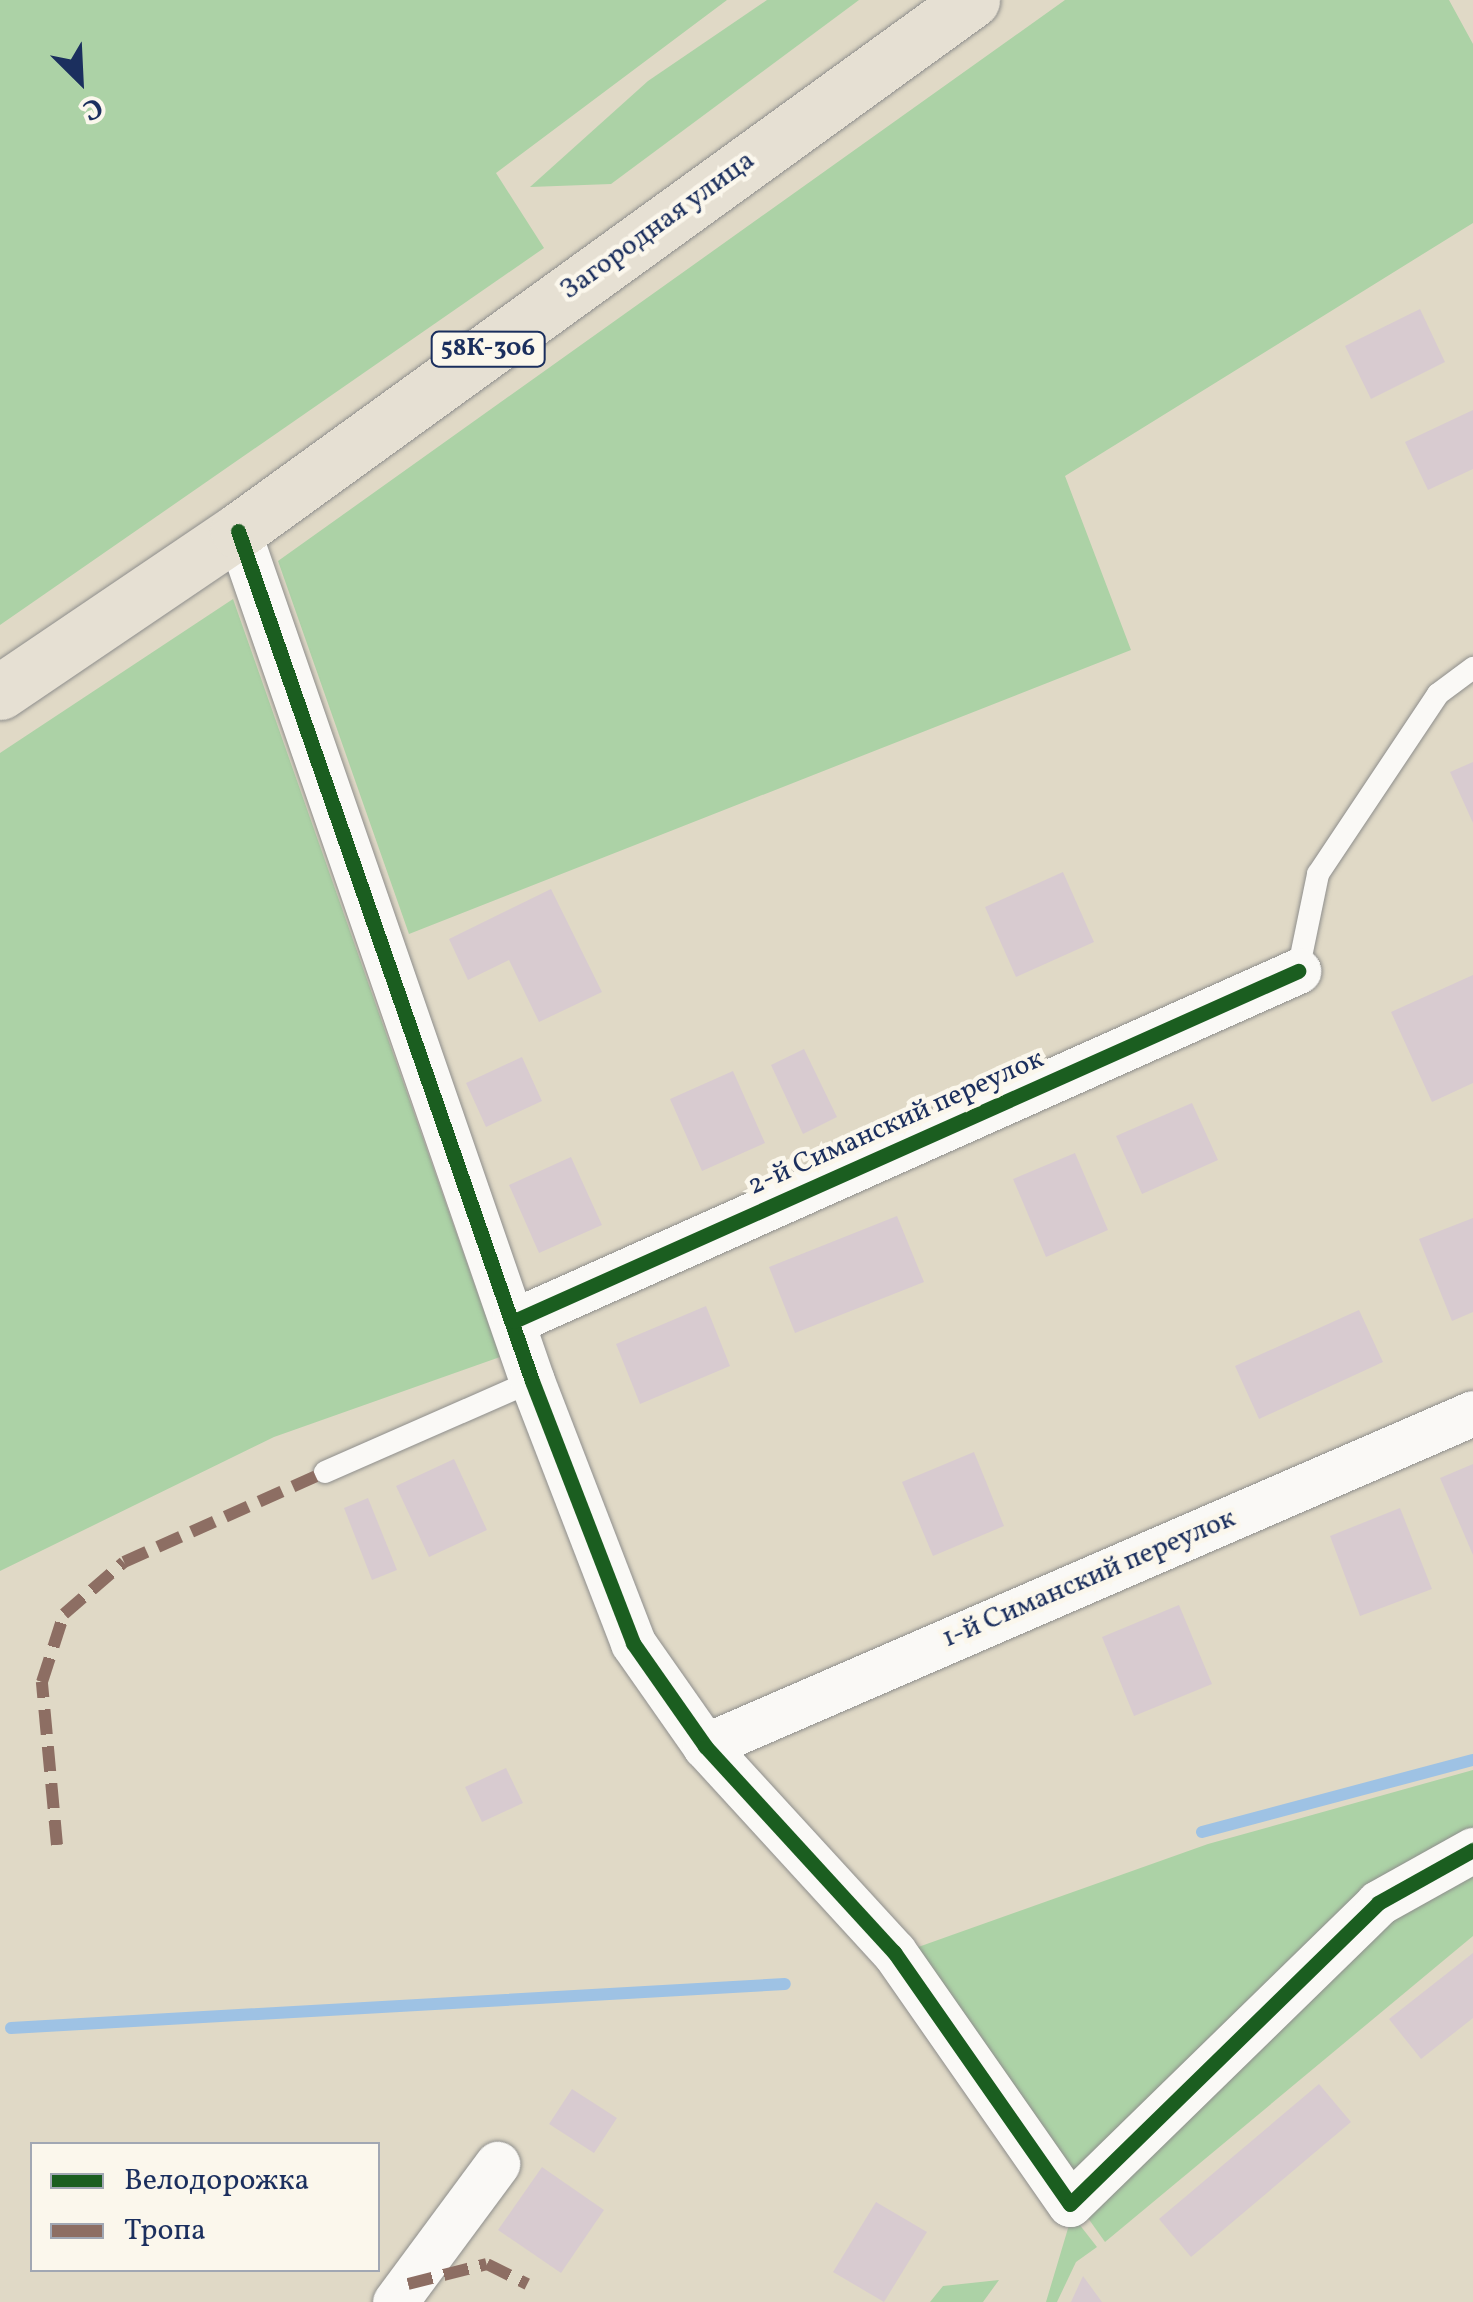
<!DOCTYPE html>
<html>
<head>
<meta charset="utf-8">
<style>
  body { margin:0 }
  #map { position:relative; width:1473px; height:2302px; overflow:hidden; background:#e0d9c6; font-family:Vollkorn,serif }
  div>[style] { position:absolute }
  .green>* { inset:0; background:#acd2a6 }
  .stream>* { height:12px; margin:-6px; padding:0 6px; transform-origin:6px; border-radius:6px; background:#9ec2e4 }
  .building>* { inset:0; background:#d8cbd0 }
  .roads { filter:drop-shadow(0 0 2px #8e8e8c) drop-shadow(0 0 2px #8e8e8c) }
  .service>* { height:22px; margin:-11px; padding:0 11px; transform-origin:11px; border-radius:11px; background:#faf9f6 }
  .minor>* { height:45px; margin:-22.5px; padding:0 22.5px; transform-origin:22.5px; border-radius:22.5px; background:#faf9f6 }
  .trunk>* { height:55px; margin:-27.5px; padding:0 27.5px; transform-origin:27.5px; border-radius:27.5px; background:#e6e0d3 }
  .quiet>* { height:12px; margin-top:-6px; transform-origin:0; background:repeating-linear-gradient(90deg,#8d6e63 0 25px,transparent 0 37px) }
  .cycleway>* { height:15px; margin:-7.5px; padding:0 7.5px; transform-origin:7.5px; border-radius:7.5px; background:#1b5e20 }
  span { translate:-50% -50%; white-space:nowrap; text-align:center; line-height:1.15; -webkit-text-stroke:9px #fbf7ec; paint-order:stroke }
  .shield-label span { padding:2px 8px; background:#fbf7ec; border:2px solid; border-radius:8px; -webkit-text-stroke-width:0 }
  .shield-label { font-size:25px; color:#1b2f5e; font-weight:700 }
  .street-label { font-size:28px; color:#1b2f5e }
  .legend { position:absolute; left:30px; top:2142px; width:350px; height:130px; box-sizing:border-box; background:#fbf7ec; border:2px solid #a1a7b3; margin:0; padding:12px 18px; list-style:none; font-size:30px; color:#1b2f5e }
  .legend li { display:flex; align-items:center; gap:20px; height:50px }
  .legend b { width:50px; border:2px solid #a1a7b3 }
  .north { position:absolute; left:30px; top:30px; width:100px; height:100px; -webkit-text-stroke:8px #fbf7ec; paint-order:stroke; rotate:156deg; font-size:28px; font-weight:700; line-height:40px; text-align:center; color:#1b2f5e }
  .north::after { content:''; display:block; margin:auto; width:35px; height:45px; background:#1b2f5e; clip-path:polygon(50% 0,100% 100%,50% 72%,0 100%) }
</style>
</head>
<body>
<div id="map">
  <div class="green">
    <i style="clip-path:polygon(0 0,727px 0,496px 173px,544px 248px,0 625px)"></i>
    <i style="clip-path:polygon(767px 0,859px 0,611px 184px,530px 187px,648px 81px)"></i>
    <i style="clip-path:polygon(1065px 0,1449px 0,1473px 44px,1473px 223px,1065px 476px,1131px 650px,409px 934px,278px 561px)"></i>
    <i style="clip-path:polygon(233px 599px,500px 1357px,274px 1437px,0 1571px,0 753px)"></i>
    <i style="clip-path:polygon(1473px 1770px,1473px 1839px,1072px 2189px,907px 1951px,1208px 1844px)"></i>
    <i style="clip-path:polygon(1473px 1857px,1473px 1936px,1105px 2242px,1078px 2204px,1382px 1909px)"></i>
    <i style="clip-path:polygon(1072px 2215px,1097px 2247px,1076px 2262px,1057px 2302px,1046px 2302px)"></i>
    <i style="clip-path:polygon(999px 2280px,983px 2302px,930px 2302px,943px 2286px)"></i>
  </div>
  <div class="stream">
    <i style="left:1202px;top:1832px;width:280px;rotate:-14.9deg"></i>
    <i style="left:11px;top:2028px;width:775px;rotate:-3.25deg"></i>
  </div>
  <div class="building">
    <i style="clip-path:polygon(1420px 309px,1445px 362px,1371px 399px,1345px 346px)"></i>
    <i style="clip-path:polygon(1473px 410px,1473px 469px,1428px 490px,1405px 442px)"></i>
    <i style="clip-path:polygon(1473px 762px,1473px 823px,1450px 772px)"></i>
    <i style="clip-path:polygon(1063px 872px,1094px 942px,1016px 977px,985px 907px)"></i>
    <i style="clip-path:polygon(551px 889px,602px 992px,539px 1022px,509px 960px,468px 980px,449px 939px)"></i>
    <i style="clip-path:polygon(1473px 975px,1473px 1083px,1432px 1102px,1391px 1012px)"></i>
    <i style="clip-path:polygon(804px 1049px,837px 1117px,803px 1134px,771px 1065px)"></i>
    <i style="clip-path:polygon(522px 1057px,542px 1101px,486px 1127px,466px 1083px)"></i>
    <i style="clip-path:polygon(733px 1071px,765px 1143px,702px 1171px,670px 1099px)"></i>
    <i style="clip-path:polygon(1192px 1103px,1218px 1160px,1142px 1194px,1116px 1136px)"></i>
    <i style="clip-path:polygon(1075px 1153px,1108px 1230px,1046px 1257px,1013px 1179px)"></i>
    <i style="clip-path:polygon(571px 1157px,602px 1225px,539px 1253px,509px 1185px)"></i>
    <i style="clip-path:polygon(897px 1216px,924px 1282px,795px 1333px,769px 1267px)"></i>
    <i style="clip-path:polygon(1473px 1218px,1473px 1312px,1452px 1321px,1419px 1239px)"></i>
    <i style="clip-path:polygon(706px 1306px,730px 1366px,640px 1404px,616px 1344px)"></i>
    <i style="clip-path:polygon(1359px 1310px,1383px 1362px,1259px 1419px,1235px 1366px)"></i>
    <i style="clip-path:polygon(974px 1452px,1004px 1526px,933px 1556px,902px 1482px)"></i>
    <i style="clip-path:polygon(454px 1459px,487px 1530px,429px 1557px,396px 1486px)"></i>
    <i style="clip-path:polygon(1473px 1464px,1473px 1555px,1440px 1478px)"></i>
    <i style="clip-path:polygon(368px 1498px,397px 1570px,372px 1580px,344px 1508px)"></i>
    <i style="clip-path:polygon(1400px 1508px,1432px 1589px,1360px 1616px,1330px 1536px)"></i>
    <i style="clip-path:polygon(1179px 1605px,1212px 1684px,1134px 1716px,1102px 1637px)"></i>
    <i style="clip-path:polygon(506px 1768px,523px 1803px,482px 1822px,465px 1787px)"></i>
    <i style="clip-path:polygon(1473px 1953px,1473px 2018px,1421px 2059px,1389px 2019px)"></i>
    <i style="clip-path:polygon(1319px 2084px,1351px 2122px,1191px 2257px,1159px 2219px)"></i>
    <i style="clip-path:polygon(572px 2089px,617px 2118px,594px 2153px,549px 2124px)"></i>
    <i style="clip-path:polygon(542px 2167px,604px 2210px,561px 2273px,498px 2230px)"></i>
    <i style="clip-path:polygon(876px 2202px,927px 2232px,884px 2302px,833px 2272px)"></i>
    <i style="clip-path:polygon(1083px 2276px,1102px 2302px,1071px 2302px)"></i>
  </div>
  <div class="roads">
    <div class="service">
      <i style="left:1298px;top:971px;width:99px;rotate:-78.3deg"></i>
      <i style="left:1318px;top:874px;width:216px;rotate:-56.3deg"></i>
      <i style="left:1438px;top:694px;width:44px;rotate:-36.6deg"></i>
      <i style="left:325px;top:1472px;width:226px;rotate:-23.7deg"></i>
    </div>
    <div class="minor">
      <i style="left:238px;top:531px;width:899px;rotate:70.92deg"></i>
      <i style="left:532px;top:1381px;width:281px;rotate:68.9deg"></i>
      <i style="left:633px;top:1643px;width:126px;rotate:55deg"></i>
      <i style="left:705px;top:1746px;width:280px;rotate:47.5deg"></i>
      <i style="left:894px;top:1952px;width:307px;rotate:55.1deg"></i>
      <i style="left:1070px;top:2204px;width:431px;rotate:-44.3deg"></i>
      <i style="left:1378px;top:1903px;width:109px;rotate:-29.2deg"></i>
      <i style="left:514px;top:1321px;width:859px;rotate:-24.06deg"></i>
      <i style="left:705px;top:1746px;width:837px;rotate:-23.44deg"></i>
      <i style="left:395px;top:2302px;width:172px;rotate:-53.5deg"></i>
    </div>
    <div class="trunk">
      <i style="left:0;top:692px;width:287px;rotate:-34.1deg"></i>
      <i style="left:238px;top:531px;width:906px;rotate:-35.88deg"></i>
    </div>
  </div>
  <div class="quiet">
    <i style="left:57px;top:1845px;width:164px;rotate:-95.3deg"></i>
    <i style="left:42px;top:1682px;width:71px;rotate:-72.1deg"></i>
    <i style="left:64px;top:1614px;width:79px;rotate:-40.9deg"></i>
    <i style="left:124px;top:1562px;width:220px;rotate:-24.1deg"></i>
    <i style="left:408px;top:2284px;width:81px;rotate:-14.2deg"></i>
    <i style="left:487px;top:2264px;width:45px;rotate:26.6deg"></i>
  </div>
  <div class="cycleway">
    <i style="left:238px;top:531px;width:899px;rotate:70.92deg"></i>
    <i style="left:532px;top:1381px;width:281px;rotate:68.9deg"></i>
    <i style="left:633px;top:1643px;width:126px;rotate:55deg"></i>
    <i style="left:705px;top:1746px;width:280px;rotate:47.5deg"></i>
    <i style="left:894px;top:1952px;width:307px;rotate:55.1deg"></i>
    <i style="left:1070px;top:2204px;width:431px;rotate:-44.3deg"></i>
    <i style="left:1378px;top:1903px;width:109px;rotate:-29.2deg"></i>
    <i style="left:514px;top:1321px;width:859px;rotate:-24.06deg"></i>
  </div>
  <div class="shield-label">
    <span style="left:488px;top:349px">58К-306</span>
  </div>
  <div class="street-label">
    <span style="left:658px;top:226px;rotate:-36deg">Загородная улица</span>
    <span style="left:896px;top:1123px;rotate:-24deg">2-й Симанский переулок</span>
    <span style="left:1089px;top:1579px;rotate:-23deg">1-й Симанский переулок</span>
  </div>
  <ul class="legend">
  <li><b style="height:12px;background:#1b5e20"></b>Велодорожка</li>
  <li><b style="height:12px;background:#8d6e63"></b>Тропа</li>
  </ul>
  <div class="north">С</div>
</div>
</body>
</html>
